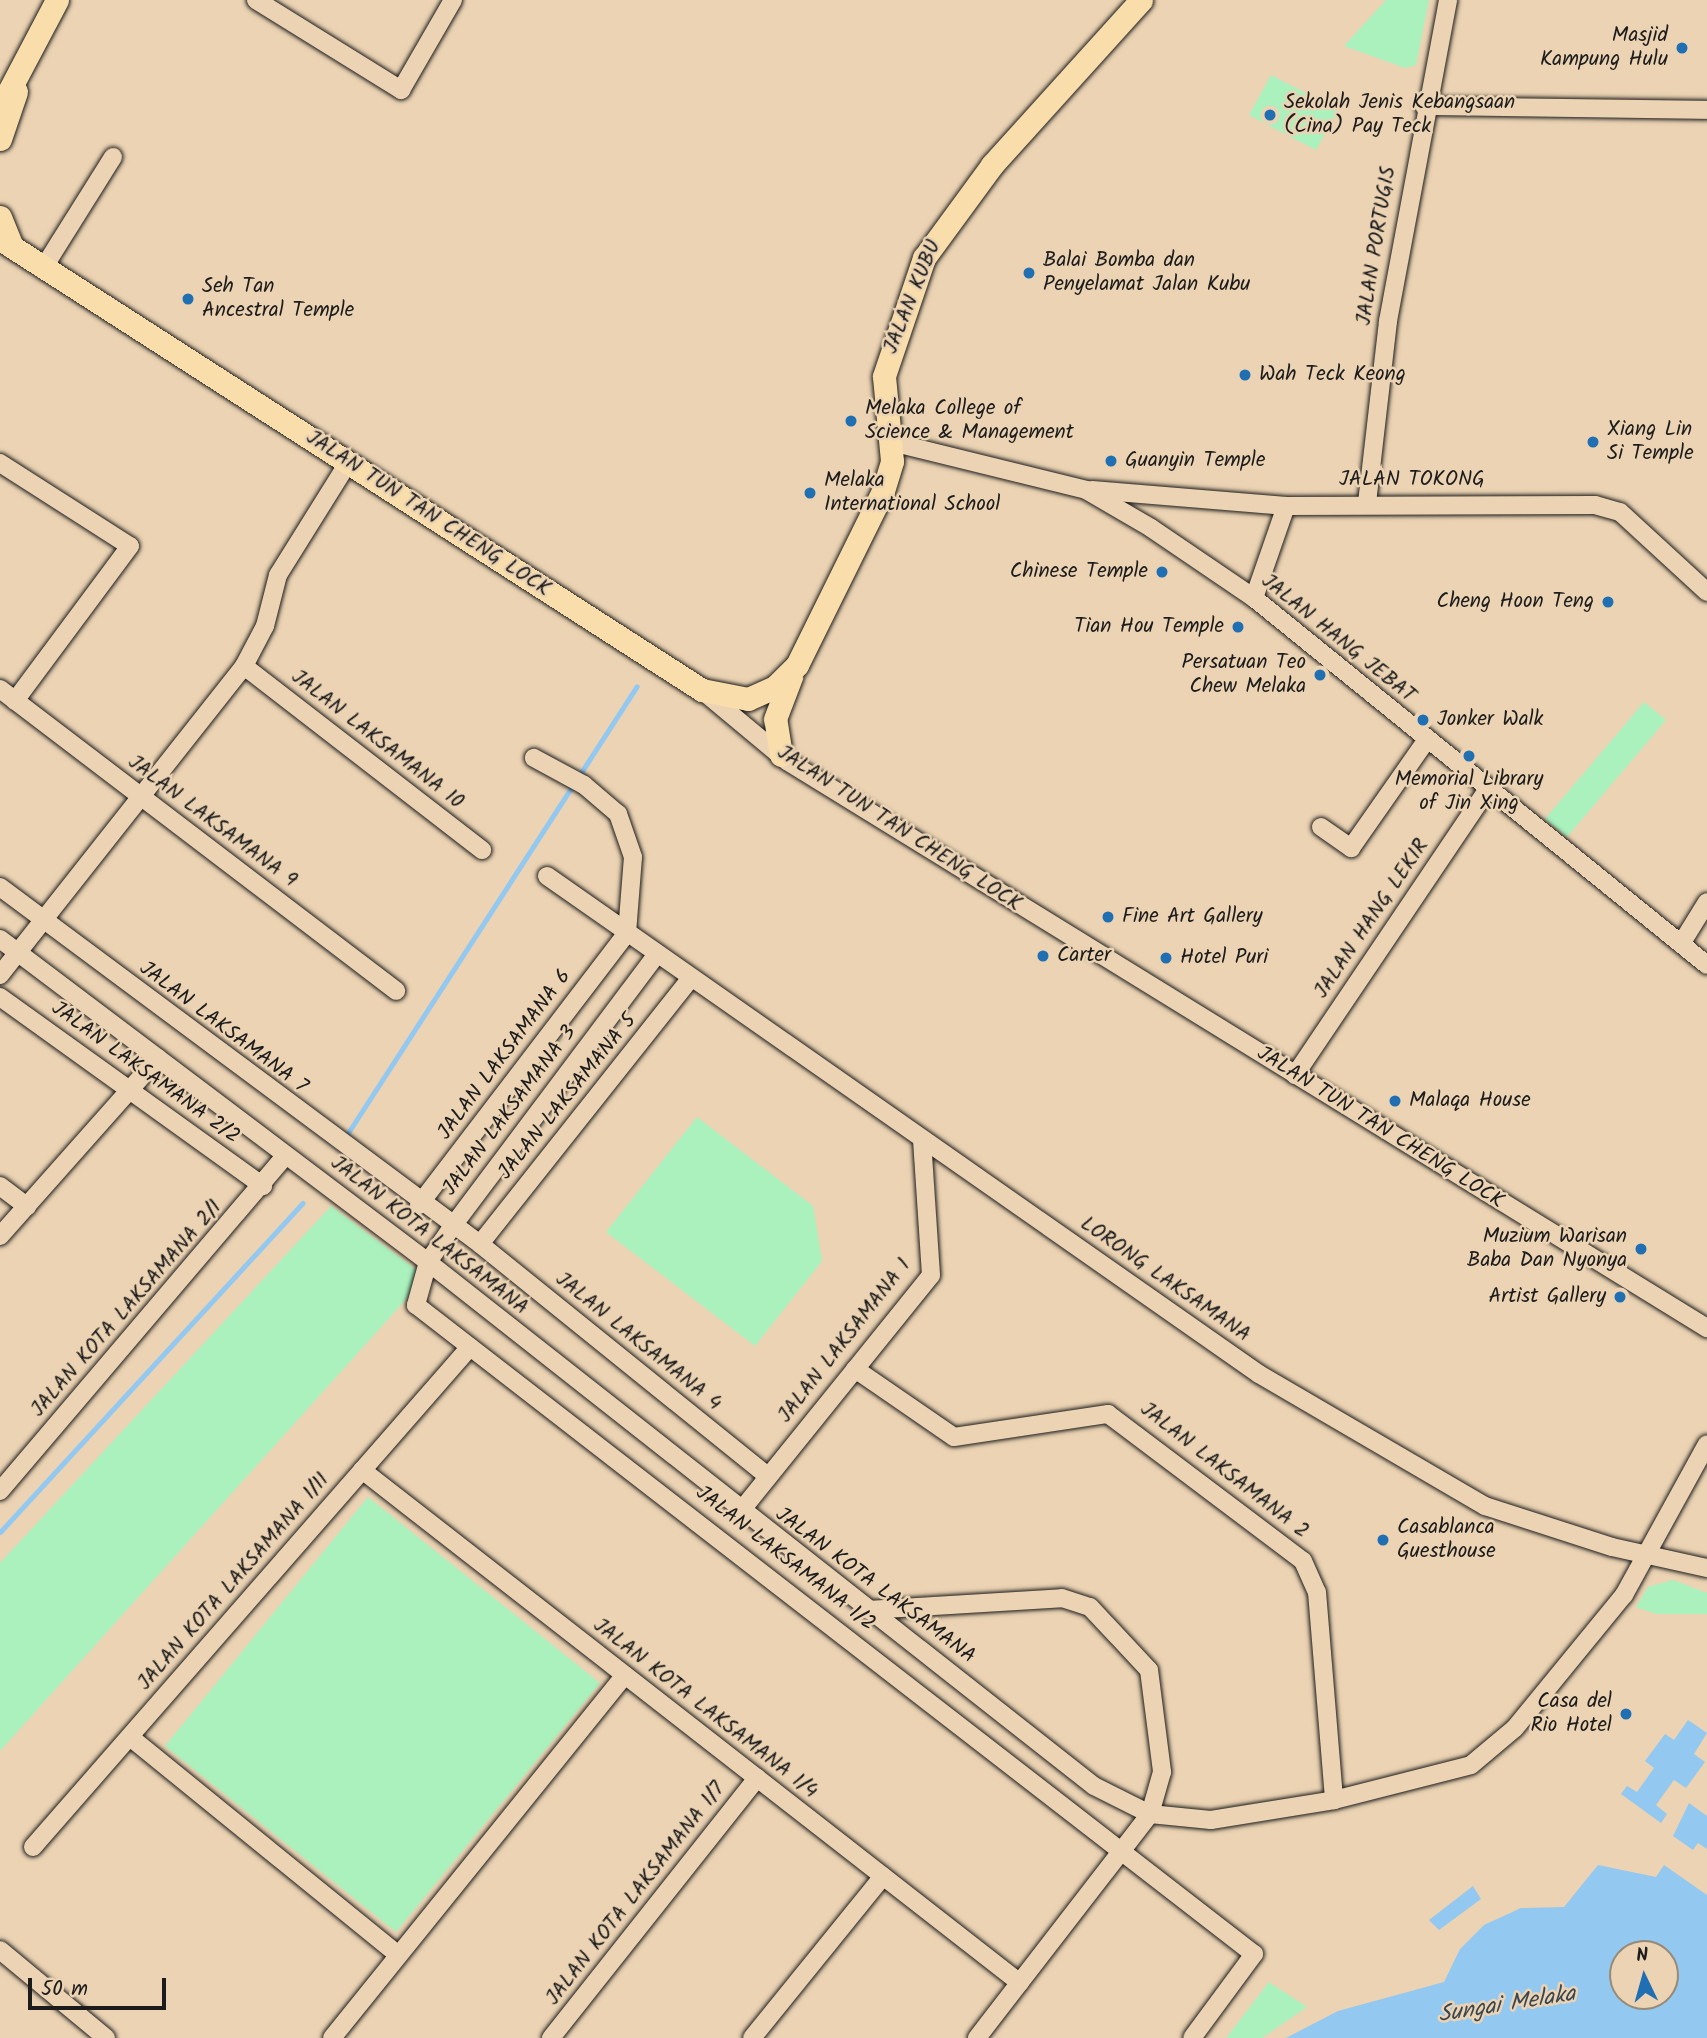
<!DOCTYPE html>
<html>
<head>
<meta charset="utf-8">
<style>
  body { margin:0 }
  #map { position:relative; width:1707px; height:2038px; overflow:hidden; background:#ebd3b3; font-family:Kalam,sans-serif }
  div>[style] { position:absolute }
  .green>* { inset:0; background:#aaf1bd }
  .water>* { inset:0; background:#93c8f1 }
  .stream>* { height:5px; margin:-2.5px; padding:0 2.5px; transform-origin:2.5px; border-radius:2.5px; background:#93c8f1 }
  .roads { filter:drop-shadow(0 0 2px #1c1c1c) drop-shadow(0 0 2px #1c1c1c) }
  .minor>* { height:18px; margin:-9px; padding:0 9px; transform-origin:9px; border-radius:9px; background:#ebd3b3 }
  .major>* { height:23px; margin:-11.5px; padding:0 11.5px; transform-origin:11.5px; border-radius:11.5px; background:#f9deab }
  .dots>* { width:19px; height:19px; translate:-50% -50%; box-sizing:border-box; border:4px solid #ebd3b3; border-radius:50% }
  span { translate:-50% -50%; white-space:nowrap; text-align:center; line-height:1.15; -webkit-text-stroke:5px #ebd3b3; paint-order:stroke }
  .poi-label { font-size:21px; color:#1c1c1c }
  .right { translate:-100% -50%; text-align:right }
  .left { translate:0 -50%; text-align:left }
  .street-label { font-size:21px; color:#1c1c1c }
  .water-label { font-size:23px; color:#3a4751; font-style:italic }
  .north { position:absolute; left:1609px; top:1940px; width:70px; height:70px; box-sizing:border-box; background:#ebd3b3; border:2px solid #988a77; border-radius:50%; rotate:355deg; font-size:19px; font-weight:700; line-height:28px; text-align:center; color:#1c1c1c }
  .north::after { content:''; display:block; margin:auto; width:24px; height:32px; background:#1f6fb2; clip-path:polygon(50% 0,100% 100%,50% 72%,0 100%) }
  .scale { position:absolute; left:28px; top:1978px; width:138px; height:32px; box-sizing:border-box; border:4px solid #1c1c1c; border-top:0; padding-left:9px; font-size:21px; line-height:24px; white-space:nowrap; color:#1c1c1c; -webkit-text-stroke:5px #ebd3b3; paint-order:stroke }
</style>
</head>
<body>
<div id="map">
  <div class="green">
    <i style="clip-path:polygon(1386px 0,1429px 0,1416px 65px,1405px 68px,1344px 46px)"></i>
    <i style="clip-path:polygon(1271px 75px,1338px 110px,1316px 150px,1249px 115px)"></i>
    <i style="clip-path:polygon(1644px 702px,1666px 720px,1567px 837px,1545px 819px)"></i>
    <i style="clip-path:polygon(697px 1117px,813px 1206px,822px 1261px,755px 1346px,606px 1232px)"></i>
    <i style="clip-path:polygon(331px 1206px,426px 1277px,0 1751px,0 1563px)"></i>
    <i style="clip-path:polygon(368px 1497px,600px 1683px,396px 1932px,165px 1746px)"></i>
    <i style="clip-path:polygon(1673px 1580px,1707px 1593px,1707px 1614px,1656px 1614px,1636px 1607px,1648px 1587px)"></i>
    <i style="clip-path:polygon(1269px 1982px,1307px 2007px,1262px 2038px,1226px 2038px)"></i>
  </div>
  <div class="water">
    <i style="clip-path:polygon(1688px 1720px,1707px 1733px,1694px 1754px,1705px 1762px,1686px 1788px,1674px 1780px,1656px 1805px,1667px 1814px,1661px 1823px,1621px 1794px,1627px 1786px,1637px 1792px,1654px 1768px,1645px 1761px,1665px 1734px,1674px 1740px)"></i>
    <i style="clip-path:polygon(1689px 1803px,1707px 1816px,1707px 1849px,1698px 1843px,1693px 1850px,1673px 1836px)"></i>
    <i style="clip-path:polygon(evenodd,1598px 1865px,1656px 1877px,1664px 1865px,1707px 1895px,1707px 2038px,1286px 2038px,1338px 2011px,1444px 1982px,1460px 1949px,1484px 1925px,1521px 1908px,1564px 1907px,1598px 1865px,1623px 1954px,1665px 1954px,1665px 1996px,1623px 1996px,1623px 1954px)"></i>
    <i style="clip-path:polygon(1473px 1886px,1481px 1899px,1439px 1930px,1429px 1920px)"></i>
  </div>
  <div class="stream">
    <i style="left:344px;top:1139px;width:539px;rotate:-57.11deg"></i>
    <i style="left:0;top:1532px;width:447px;rotate:-47.4deg"></i>
  </div>
  <div class="roads">
    <div class="minor">
      <i style="left:256px;top:0;width:171px;rotate:31.8deg"></i>
      <i style="left:401px;top:90px;width:104px;rotate:-60deg"></i>
      <i style="left:1424px;top:106px;width:283px;rotate:0.8deg"></i>
      <i style="left:44px;top:267px;width:130px;rotate:-57.9deg"></i>
      <i style="left:891px;top:442px;width:201px;rotate:13.8deg"></i>
      <i style="left:1086px;top:490px;width:75px;rotate:30.3deg"></i>
      <i style="left:1151px;top:528px;width:125px;rotate:34.2deg"></i>
      <i style="left:1254px;top:598px;width:583px;rotate:39.01deg"></i>
      <i style="left:0;top:463px;width:154px;rotate:32.6deg"></i>
      <i style="left:130px;top:546px;width:193px;rotate:126.6deg"></i>
      <i style="left:1092px;top:490px;width:195px;rotate:4.7deg"></i>
      <i style="left:1286px;top:506px;width:309px;rotate:-0.2deg"></i>
      <i style="left:1595px;top:505px;width:26px;rotate:16deg"></i>
      <i style="left:1620px;top:512px;width:118px;rotate:42.6deg"></i>
      <i style="left:1367px;top:503px;width:183px;rotate:-83.4deg"></i>
      <i style="left:1388px;top:321px;width:327px;rotate:-79.4deg"></i>
      <i style="left:1254px;top:598px;width:97px;rotate:-70.8deg"></i>
      <i style="left:244px;top:666px;width:301px;rotate:37.7deg"></i>
      <i style="left:0;top:689px;width:498px;rotate:37.3deg"></i>
      <i style="left:703px;top:691px;width:109px;rotate:39.8deg"></i>
      <i style="left:787px;top:761px;width:1081px;rotate:31.65deg"></i>
      <i style="left:1321px;top:827px;width:37px;rotate:35deg"></i>
      <i style="left:1351px;top:848px;width:131px;rotate:-55deg"></i>
      <i style="left:547px;top:876px;width:869px;rotate:34.97deg"></i>
      <i style="left:1259px;top:1374px;width:262px;rotate:30.3deg"></i>
      <i style="left:1485px;top:1506px;width:133px;rotate:17.9deg"></i>
      <i style="left:1612px;top:1547px;width:97px;rotate:12.5deg"></i>
      <i style="left:0;top:887px;width:598px;rotate:36.64deg"></i>
      <i style="left:480px;top:1244px;width:370px;rotate:38.9deg"></i>
      <i style="left:0;top:939px;width:536px;rotate:37.04deg"></i>
      <i style="left:428px;top:1262px;width:847px;rotate:38.2deg"></i>
      <i style="left:1094px;top:1786px;width:63px;rotate:26.6deg"></i>
      <i style="left:1150px;top:1814px;width:61px;rotate:5.6deg"></i>
      <i style="left:1211px;top:1820px;width:125px;rotate:-9.2deg"></i>
      <i style="left:1334px;top:1800px;width:141px;rotate:-14.3deg"></i>
      <i style="left:1471px;top:1765px;width:57px;rotate:-40.1deg"></i>
      <i style="left:1515px;top:1728px;width:172px;rotate:-50.7deg"></i>
      <i style="left:1624px;top:1595px;width:172px;rotate:-61.2deg"></i>
      <i style="left:1681px;top:944px;width:49px;rotate:-58.2deg"></i>
      <i style="left:657px;top:954px;width:341px;rotate:126.9deg"></i>
      <i style="left:452px;top:1227px;width:42px;rotate:124.4deg"></i>
      <i style="left:428px;top:1262px;width:45px;rotate:105.6deg"></i>
      <i style="left:416px;top:1305px;width:1060px;rotate:37.76deg"></i>
      <i style="left:1254px;top:1954px;width:104px;rotate:126.4deg"></i>
      <i style="left:0;top:975px;width:394px;rotate:-51.7deg"></i>
      <i style="left:244px;top:666px;width:45px;rotate:-62.3deg"></i>
      <i style="left:265px;top:626px;width:53px;rotate:-75.7deg"></i>
      <i style="left:278px;top:575px;width:132px;rotate:-58deg"></i>
      <i style="left:0;top:997px;width:324px;rotate:35.7deg"></i>
      <i style="left:1295px;top:1075px;width:344px;rotate:-56deg"></i>
      <i style="left:0;top:1186px;width:34px;rotate:37deg"></i>
      <i style="left:419px;top:1205px;width:342px;rotate:-52.6deg"></i>
      <i style="left:627px;top:933px;width:76px;rotate:-85.5deg"></i>
      <i style="left:633px;top:857px;width:46px;rotate:-109.2deg"></i>
      <i style="left:618px;top:814px;width:45px;rotate:-139.5deg"></i>
      <i style="left:584px;top:785px;width:57px;rotate:-151.6deg"></i>
      <i style="left:0;top:1236px;width:238px;rotate:-48.4deg"></i>
      <i style="left:480px;top:1244px;width:340px;rotate:-51.6deg"></i>
      <i style="left:855px;top:1369px;width:120px;rotate:34.5deg"></i>
      <i style="left:954px;top:1437px;width:156px;rotate:-8.5deg"></i>
      <i style="left:1108px;top:1414px;width:244px;rotate:37deg"></i>
      <i style="left:1303px;top:1561px;width:34px;rotate:66deg"></i>
      <i style="left:1317px;top:1592px;width:209px;rotate:85.3deg"></i>
      <i style="left:362px;top:1470px;width:834px;rotate:37.94deg"></i>
      <i style="left:0;top:1491px;width:441px;rotate:-49.6deg"></i>
      <i style="left:740px;top:1512px;width:304px;rotate:-51.1deg"></i>
      <i style="left:931px;top:1275px;width:136px;rotate:-93.8deg"></i>
      <i style="left:868px;top:1610px;width:194px;rotate:-3.5deg"></i>
      <i style="left:1062px;top:1598px;width:29px;rotate:18deg"></i>
      <i style="left:1090px;top:1607px;width:86px;rotate:46.9deg"></i>
      <i style="left:1149px;top:1670px;width:103px;rotate:82.7deg"></i>
      <i style="left:1162px;top:1772px;width:44px;rotate:105.9deg"></i>
      <i style="left:1150px;top:1814px;width:283px;rotate:127.7deg"></i>
      <i style="left:130px;top:1737px;width:345px;rotate:39.1deg"></i>
      <i style="left:33px;top:1847px;width:664px;rotate:-48.85deg"></i>
      <i style="left:0;top:1950px;width:138px;rotate:39.7deg"></i>
      <i style="left:332px;top:2038px;width:466px;rotate:-51.1deg"></i>
      <i style="left:551px;top:2038px;width:332px;rotate:-51.6deg"></i>
      <i style="left:752px;top:2038px;width:208px;rotate:-51deg"></i>
    </div>
    <div class="major">
      <i style="left:0;top:108px;width:122px;rotate:-62.2deg"></i>
      <i style="left:0;top:139px;width:50px;rotate:-71.2deg"></i>
      <i style="left:0;top:217px;width:32px;rotate:68deg"></i>
      <i style="left:0;top:239px;width:834px;rotate:32.72deg"></i>
      <i style="left:702px;top:690px;width:47px;rotate:11.1deg"></i>
      <i style="left:748px;top:699px;width:30px;rotate:-24deg"></i>
      <i style="left:775px;top:687px;width:31px;rotate:-45deg"></i>
      <i style="left:797px;top:665px;width:194px;rotate:-63.7deg"></i>
      <i style="left:883px;top:491px;width:31px;rotate:-73deg"></i>
      <i style="left:892px;top:461px;width:85px;rotate:-95.4deg"></i>
      <i style="left:884px;top:376px;width:125px;rotate:-71.3deg"></i>
      <i style="left:924px;top:258px;width:115px;rotate:-53.8deg"></i>
      <i style="left:992px;top:165px;width:222px;rotate:-47.9deg"></i>
      <i style="left:781px;top:755px;width:36px;rotate:-99deg"></i>
      <i style="left:775px;top:719px;width:45px;rotate:-69.1deg"></i>
    </div>
  </div>
  <div class="dots">
    <i style="left:1682px;top:48px;background:#1f6fb2"></i>
    <i style="left:1270px;top:115px;background:#1f6fb2"></i>
    <i style="left:1029px;top:273px;background:#1f6fb2"></i>
    <i style="left:188px;top:299px;background:#1f6fb2"></i>
    <i style="left:1245px;top:375px;background:#1f6fb2"></i>
    <i style="left:851px;top:421px;background:#1f6fb2"></i>
    <i style="left:1593px;top:442px;background:#1f6fb2"></i>
    <i style="left:1111px;top:461px;background:#1f6fb2"></i>
    <i style="left:810px;top:493px;background:#1f6fb2"></i>
    <i style="left:1162px;top:572px;background:#1f6fb2"></i>
    <i style="left:1608px;top:602px;background:#1f6fb2"></i>
    <i style="left:1238px;top:627px;background:#1f6fb2"></i>
    <i style="left:1320px;top:675px;background:#1f6fb2"></i>
    <i style="left:1423px;top:720px;background:#1f6fb2"></i>
    <i style="left:1469px;top:756px;background:#1f6fb2"></i>
    <i style="left:1108px;top:917px;background:#1f6fb2"></i>
    <i style="left:1043px;top:956px;background:#1f6fb2"></i>
    <i style="left:1166px;top:958px;background:#1f6fb2"></i>
    <i style="left:1395px;top:1101px;background:#1f6fb2"></i>
    <i style="left:1641px;top:1249px;background:#1f6fb2"></i>
    <i style="left:1620px;top:1297px;background:#1f6fb2"></i>
    <i style="left:1383px;top:1540px;background:#1f6fb2"></i>
    <i style="left:1626px;top:1714px;background:#1f6fb2"></i>
  </div>
  <div class="poi-label">
    <span class="right" style="left:1668px;top:48px">Masjid<br>Kampung Hulu</span>
    <span class="left" style="left:1284px;top:115px">Sekolah Jenis Kebangsaan<br>(Cina) Pay Teck</span>
    <span class="left" style="left:1043px;top:273px">Balai Bomba dan<br>Penyelamat Jalan Kubu</span>
    <span class="left" style="left:202px;top:299px">Seh Tan<br>Ancestral Temple</span>
    <span class="left" style="left:1259px;top:375px">Wah Teck Keong</span>
    <span class="left" style="left:865px;top:421px">Melaka College of<br>Science &amp; Management</span>
    <span class="left" style="left:1607px;top:442px">Xiang Lin<br>Si Temple</span>
    <span class="left" style="left:1125px;top:461px">Guanyin Temple</span>
    <span class="left" style="left:824px;top:493px">Melaka<br>International School</span>
    <span class="right" style="left:1148px;top:572px">Chinese Temple</span>
    <span class="right" style="left:1594px;top:602px">Cheng Hoon Teng</span>
    <span class="right" style="left:1224px;top:627px">Tian Hou Temple</span>
    <span class="right" style="left:1306px;top:675px">Persatuan Teo<br>Chew Melaka</span>
    <span class="left" style="left:1437px;top:720px">Jonker Walk</span>
    <span style="left:1469px;top:792px">Memorial Library<br>of Jin Xing</span>
    <span class="left" style="left:1122px;top:917px">Fine Art Gallery</span>
    <span class="left" style="left:1057px;top:956px">Carter</span>
    <span class="left" style="left:1180px;top:958px">Hotel Puri</span>
    <span class="left" style="left:1409px;top:1101px">Malaqa House</span>
    <span class="right" style="left:1627px;top:1249px">Muzium Warisan<br>Baba Dan Nyonya</span>
    <span class="right" style="left:1606px;top:1297px">Artist Gallery</span>
    <span class="left" style="left:1397px;top:1540px">Casablanca<br>Guesthouse</span>
    <span class="right" style="left:1612px;top:1714px">Casa del<br>Rio Hotel</span>
  </div>
  <div class="street-label">
    <span style="left:1377px;top:246px;rotate:-81deg">JALAN PORTUGIS</span>
    <span style="left:913px;top:297px;rotate:-68deg">JALAN KUBU</span>
    <span style="left:1412px;top:480px">JALAN TOKONG</span>
    <span style="left:428px;top:514px;rotate:33deg">JALAN TUN TAN CHENG LOCK</span>
    <span style="left:1338px;top:639px;rotate:39deg">JALAN HANG JEBAT</span>
    <span style="left:377px;top:740px;rotate:38deg">JALAN LAKSAMANA 10</span>
    <span style="left:212px;top:822px;rotate:37deg">JALAN LAKSAMANA 9</span>
    <span style="left:899px;top:829px;rotate:33deg">JALAN TUN TAN CHENG LOCK</span>
    <span style="left:1372px;top:919px;rotate:-56deg">JALAN HANG LEKIR</span>
    <span style="left:223px;top:1028px;rotate:37deg">JALAN LAKSAMANA 7</span>
    <span style="left:505px;top:1055px;rotate:-53deg">JALAN LAKSAMANA 6</span>
    <span style="left:145px;top:1073px;rotate:36deg">JALAN LAKSAMANA 2/2</span>
    <span style="left:568px;top:1097px;rotate:-51deg">JALAN LAKSAMANA 5</span>
    <span style="left:510px;top:1111px;rotate:-53deg">JALAN LAKSAMANA 3</span>
    <span style="left:1380px;top:1128px;rotate:32deg">JALAN TUN TAN CHENG LOCK</span>
    <span style="left:429px;top:1236px;rotate:38deg">JALAN KOTA LAKSAMANA</span>
    <span style="left:1165px;top:1280px;rotate:35deg">LORONG LAKSAMANA</span>
    <span style="left:127px;top:1309px;rotate:-49deg">JALAN KOTA LAKSAMANA 2/1</span>
    <span style="left:845px;top:1341px;rotate:-52deg">JALAN LAKSAMANA 1</span>
    <span style="left:638px;top:1342px;rotate:39deg">JALAN LAKSAMANA 4</span>
    <span style="left:1224px;top:1471px;rotate:38deg">JALAN LAKSAMANA 2</span>
    <span style="left:785px;top:1559px;rotate:38deg">JALAN LAKSAMANA 1/2</span>
    <span style="left:234px;top:1582px;rotate:-49deg">JALAN KOTA LAKSAMANA 1/11</span>
    <span style="left:875px;top:1586px;rotate:37deg">JALAN KOTA LAKSAMANA</span>
    <span style="left:705px;top:1709px;rotate:38deg">JALAN KOTA LAKSAMANA 1/4</span>
    <span style="left:636px;top:1894px;rotate:-52deg">JALAN KOTA LAKSAMANA 1/7</span>
  </div>
  <div class="water-label">
    <span style="left:1507px;top:2005px;rotate:-9deg">Sungai Melaka</span>
  </div>
  <div class="north">N</div>
  <div class="scale">50 m</div>
</div>
</body>
</html>
